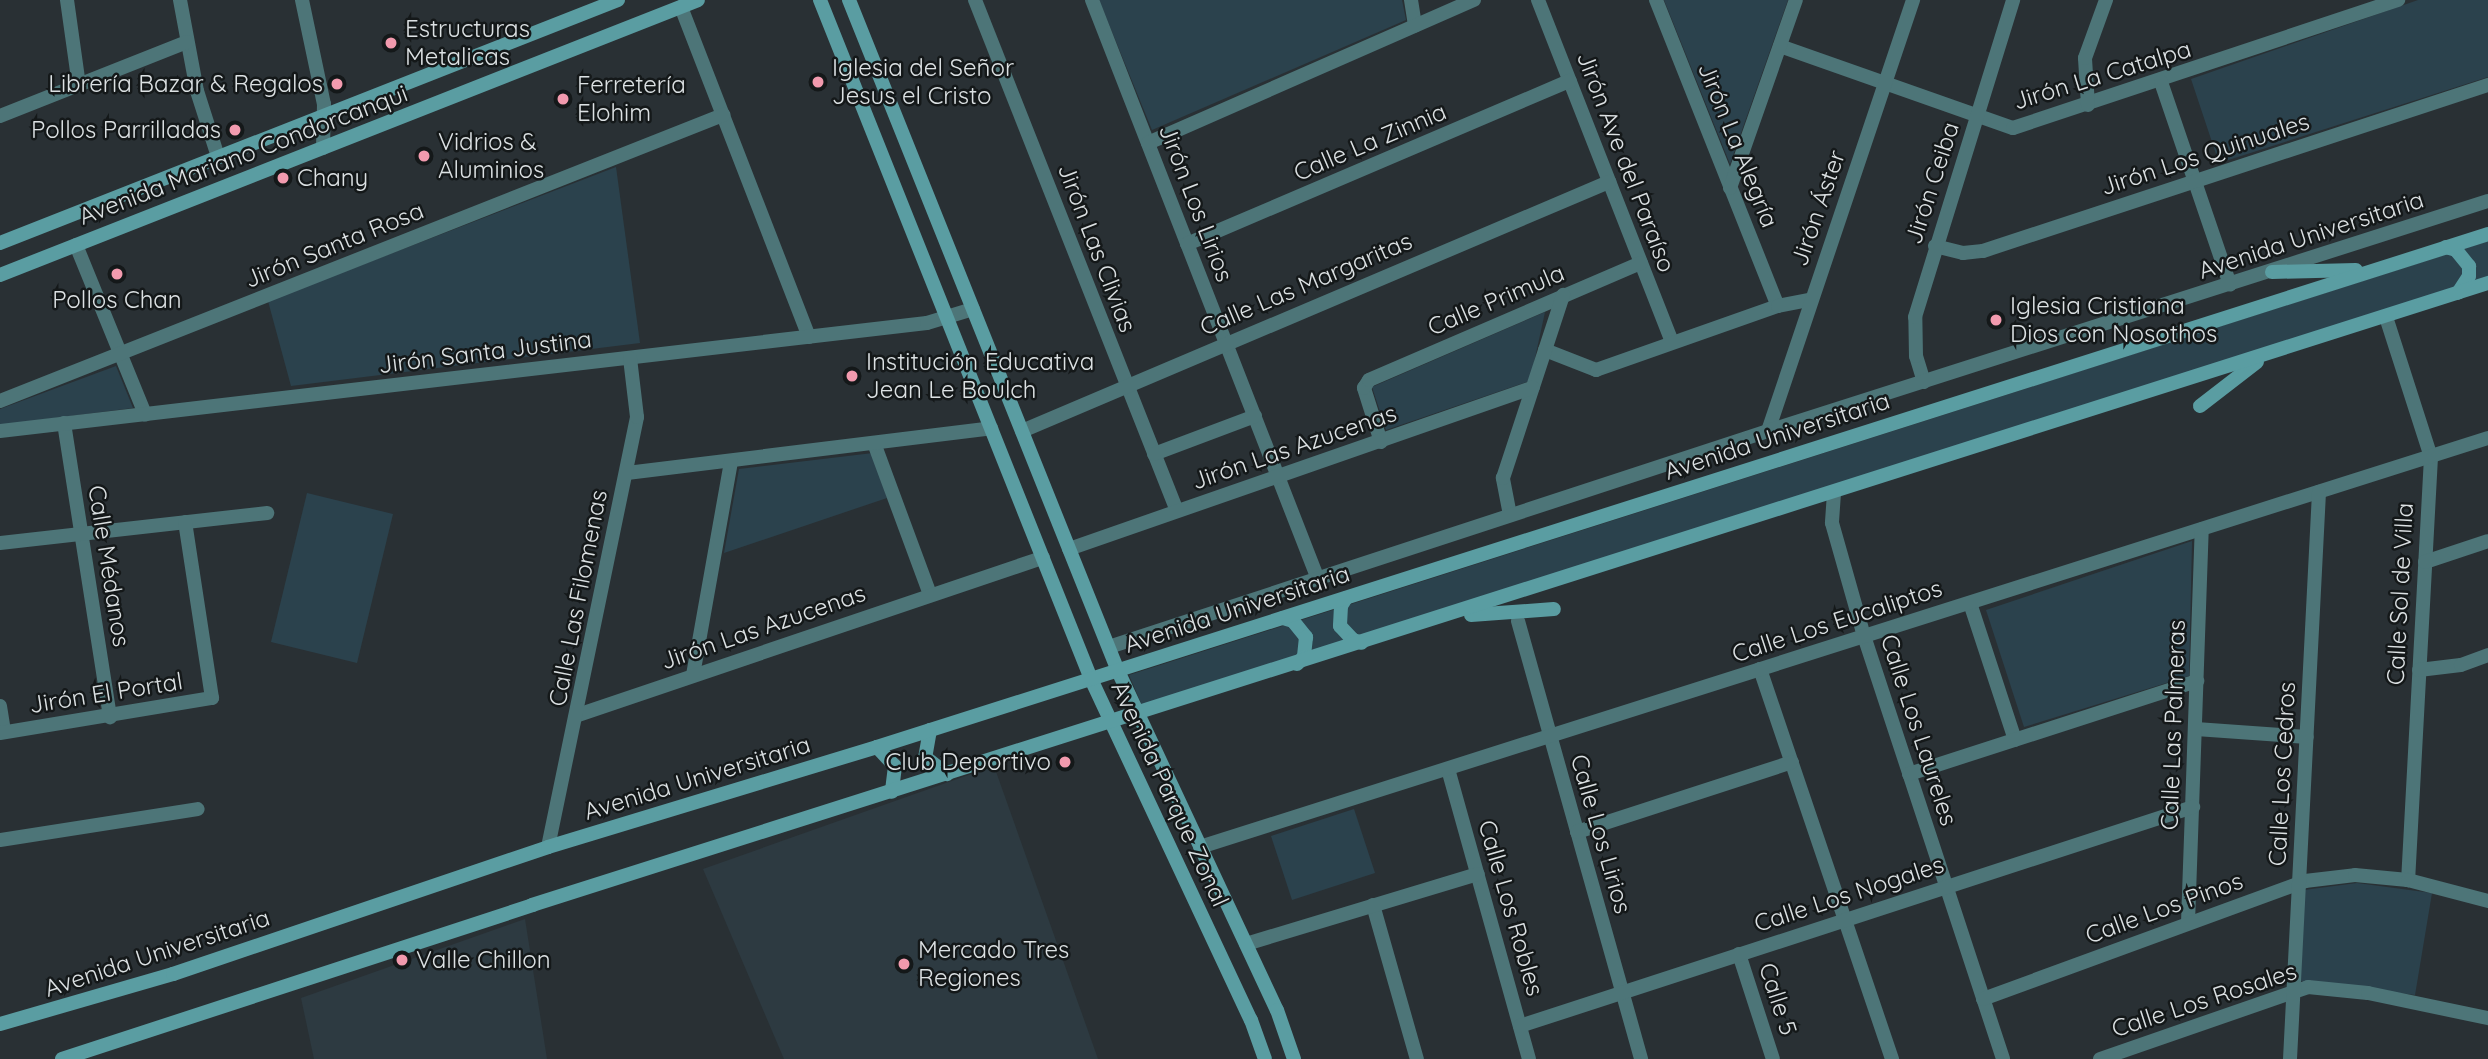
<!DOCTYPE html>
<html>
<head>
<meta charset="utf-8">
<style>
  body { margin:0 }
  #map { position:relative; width:2488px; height:1059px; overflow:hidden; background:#293034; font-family:Quicksand,sans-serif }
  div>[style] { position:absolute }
  .built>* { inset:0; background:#2d3a41 }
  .green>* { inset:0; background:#2b424d }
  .minor>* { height:14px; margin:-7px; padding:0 7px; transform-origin:7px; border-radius:7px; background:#4d7578 }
  .secondary>* { height:14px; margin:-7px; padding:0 7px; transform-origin:7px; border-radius:7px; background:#5a9da2 }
  .dots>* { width:19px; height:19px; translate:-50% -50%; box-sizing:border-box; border:4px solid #141819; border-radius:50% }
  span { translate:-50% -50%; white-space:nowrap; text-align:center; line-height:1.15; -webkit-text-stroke:5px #141819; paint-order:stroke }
  .poi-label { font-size:24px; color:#dce1e3 }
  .left { translate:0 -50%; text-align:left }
  .right { translate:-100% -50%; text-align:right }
  .street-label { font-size:24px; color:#dce1e3 }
</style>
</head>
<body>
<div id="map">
  <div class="built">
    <i style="clip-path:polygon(994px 766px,1098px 1059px,784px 1059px,703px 869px)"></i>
    <i style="clip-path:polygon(525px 919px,547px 1059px,314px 1059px,301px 998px)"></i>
  </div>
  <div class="green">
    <i style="clip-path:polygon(1099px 0,1402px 0,1406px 20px,1152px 130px)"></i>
    <i style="clip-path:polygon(1664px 0,1788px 0,1730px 164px)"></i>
    <i style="clip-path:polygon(2418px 0,2488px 0,2488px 77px,2219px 163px,2191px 79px)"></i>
    <i style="clip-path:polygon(616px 167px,640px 343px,291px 386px,268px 301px)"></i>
    <i style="clip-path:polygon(2488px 241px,2488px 278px,1143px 708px,1129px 675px)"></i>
    <i style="clip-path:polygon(1545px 312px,1530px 381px,1386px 430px,1372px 387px)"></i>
    <i style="clip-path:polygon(116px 366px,133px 408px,0 425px,0 409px)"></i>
    <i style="clip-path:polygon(873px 453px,887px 498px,724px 553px,739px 469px)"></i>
    <i style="clip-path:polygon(307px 493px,393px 514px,357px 663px,271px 642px)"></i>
    <i style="clip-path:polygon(2192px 541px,2189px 676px,2024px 727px,1986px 610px)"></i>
    <i style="clip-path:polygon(1354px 809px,1375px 873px,1292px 900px,1271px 836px)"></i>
    <i style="clip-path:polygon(2357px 883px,2432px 893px,2415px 995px,2299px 981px,2304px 890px)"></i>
  </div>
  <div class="minor">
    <i style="left:67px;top:0;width:86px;rotate:82deg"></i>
    <i style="left:180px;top:0;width:93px;rotate:79.4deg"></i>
    <i style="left:197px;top:91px;width:69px;rotate:72.3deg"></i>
    <i style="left:302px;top:0;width:106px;rotate:78.1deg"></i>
    <i style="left:324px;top:104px;width:44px;rotate:91.3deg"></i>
    <i style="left:975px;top:0;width:549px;rotate:68.43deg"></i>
    <i style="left:1092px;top:0;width:622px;rotate:68.68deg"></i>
    <i style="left:1411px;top:0;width:26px;rotate:81deg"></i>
    <i style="left:1538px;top:0;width:365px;rotate:68.6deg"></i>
    <i style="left:1656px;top:0;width:329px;rotate:68.3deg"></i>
    <i style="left:681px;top:7px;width:354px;rotate:68.8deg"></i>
    <i style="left:1780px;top:46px;width:247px;rotate:19.4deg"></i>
    <i style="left:2013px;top:128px;width:406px;rotate:-18.4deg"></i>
    <i style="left:2161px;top:82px;width:214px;rotate:71.2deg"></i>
    <i style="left:2088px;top:105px;width:47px;rotate:-93.7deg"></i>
    <i style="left:2085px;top:58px;width:62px;rotate:-70.1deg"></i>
    <i style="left:0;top:116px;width:201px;rotate:-21.6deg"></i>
    <i style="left:1148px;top:143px;width:356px;rotate:-23.7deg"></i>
    <i style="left:1730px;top:188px;width:199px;rotate:-70.7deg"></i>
    <i style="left:1187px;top:244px;width:416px;rotate:-23.1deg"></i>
    <i style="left:76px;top:245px;width:183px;rotate:67.8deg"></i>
    <i style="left:1935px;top:246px;width:29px;rotate:14deg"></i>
    <i style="left:1963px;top:253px;width:20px;rotate:-6deg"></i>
    <i style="left:1983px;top:251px;width:532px;rotate:-18.2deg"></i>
    <i style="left:2386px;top:317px;width:147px;rotate:72.2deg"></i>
    <i style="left:2431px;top:457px;width:424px;rotate:93.1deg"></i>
    <i style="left:1545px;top:350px;width:55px;rotate:21.4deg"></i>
    <i style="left:1596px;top:370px;width:193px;rotate:-19.4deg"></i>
    <i style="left:1778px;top:306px;width:33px;rotate:-11deg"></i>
    <i style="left:1924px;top:382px;width:27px;rotate:-107deg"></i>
    <i style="left:1916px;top:356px;width:39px;rotate:-91deg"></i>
    <i style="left:1915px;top:317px;width:332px;rotate:-72.8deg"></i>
    <i style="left:0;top:401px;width:778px;rotate:-21.58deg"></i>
    <i style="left:64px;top:423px;width:298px;rotate:81.1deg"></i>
    <i style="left:0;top:431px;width:933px;rotate:-6.65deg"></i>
    <i style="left:927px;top:323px;width:48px;rotate:-16.9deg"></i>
    <i style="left:1022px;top:431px;width:638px;rotate:-22.99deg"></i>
    <i style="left:1768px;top:431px;width:455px;rotate:-71.4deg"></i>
    <i style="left:1381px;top:442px;width:57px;rotate:-107.5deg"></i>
    <i style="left:1364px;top:388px;width:9px;rotate:-58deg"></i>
    <i style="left:1369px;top:380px;width:296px;rotate:-23.3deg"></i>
    <i style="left:874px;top:443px;width:161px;rotate:69.7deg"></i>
    <i style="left:1154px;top:454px;width:108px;rotate:-20.6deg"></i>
    <i style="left:627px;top:473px;width:367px;rotate:-7deg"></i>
    <i style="left:1834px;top:493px;width:30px;rotate:94deg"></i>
    <i style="left:1832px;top:523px;width:117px;rotate:74.2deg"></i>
    <i style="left:1864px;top:636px;width:445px;rotate:71.8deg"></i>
    <i style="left:1510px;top:515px;width:38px;rotate:-101deg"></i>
    <i style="left:1503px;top:478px;width:193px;rotate:-71.8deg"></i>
    <i style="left:0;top:543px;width:269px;rotate:-6.4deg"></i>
    <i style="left:1069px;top:549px;width:491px;rotate:-19.2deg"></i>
    <i style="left:2425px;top:562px;width:66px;rotate:-18.4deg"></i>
    <i style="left:1970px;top:603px;width:144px;rotate:71.8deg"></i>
    <i style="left:1518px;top:621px;width:455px;rotate:74.3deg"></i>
    <i style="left:1109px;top:647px;width:693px;rotate:-18.15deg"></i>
    <i style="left:1768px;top:431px;width:756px;rotate:-17.72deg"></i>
    <i style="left:1760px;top:669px;width:412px;rotate:71.3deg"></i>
    <i style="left:2419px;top:670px;width:42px;rotate:-6.8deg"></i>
    <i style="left:2461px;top:665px;width:29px;rotate:-20deg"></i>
    <i style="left:693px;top:675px;width:217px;rotate:-79.9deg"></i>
    <i style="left:0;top:706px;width:26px;rotate:81deg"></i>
    <i style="left:578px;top:715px;width:491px;rotate:-18.7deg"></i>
    <i style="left:2196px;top:729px;width:111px;rotate:4.1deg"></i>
    <i style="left:0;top:733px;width:215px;rotate:-9.4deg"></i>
    <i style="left:212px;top:698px;width:178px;rotate:-98.7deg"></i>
    <i style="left:1448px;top:769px;width:301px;rotate:74.4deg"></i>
    <i style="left:1909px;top:774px;width:303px;rotate:-17.9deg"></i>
    <i style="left:1577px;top:832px;width:226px;rotate:-18deg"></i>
    <i style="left:0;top:840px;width:200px;rotate:-8.9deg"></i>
    <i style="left:548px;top:847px;width:439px;rotate:-78.3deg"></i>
    <i style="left:637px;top:417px;width:59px;rotate:-96.8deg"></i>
    <i style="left:1200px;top:847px;width:1351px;rotate:-17.62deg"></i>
    <i style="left:1373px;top:905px;width:160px;rotate:74.1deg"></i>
    <i style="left:2188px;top:923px;width:394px;rotate:-88deg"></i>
    <i style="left:1246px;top:944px;width:242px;rotate:-16.8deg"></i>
    <i style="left:1739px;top:954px;width:110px;rotate:72.1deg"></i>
    <i style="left:1983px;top:999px;width:343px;rotate:-20.1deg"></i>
    <i style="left:2305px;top:881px;width:50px;rotate:-6.8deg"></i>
    <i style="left:2355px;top:875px;width:53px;rotate:5.4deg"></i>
    <i style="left:2408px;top:880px;width:83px;rotate:14.7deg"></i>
    <i style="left:1520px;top:1026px;width:708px;rotate:-18.03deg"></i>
    <i style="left:2100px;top:1059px;width:220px;rotate:-19.1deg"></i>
    <i style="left:2308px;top:987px;width:60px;rotate:5.7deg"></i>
    <i style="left:2368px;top:993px;width:123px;rotate:11.8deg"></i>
    <i style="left:2290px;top:1059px;width:568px;rotate:-87.07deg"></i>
  </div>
  <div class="secondary">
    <i style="left:820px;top:0;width:731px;rotate:68.24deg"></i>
    <i style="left:1091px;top:679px;width:377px;rotate:64.9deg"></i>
    <i style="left:1251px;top:1020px;width:41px;rotate:70.3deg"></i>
    <i style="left:849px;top:0;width:723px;rotate:68.15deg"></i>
    <i style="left:1118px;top:671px;width:374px;rotate:64.9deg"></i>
    <i style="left:1277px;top:1010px;width:52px;rotate:70.9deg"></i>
    <i style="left:0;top:243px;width:664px;rotate:-21.46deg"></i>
    <i style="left:2446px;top:247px;width:10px;rotate:17deg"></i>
    <i style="left:2456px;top:250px;width:21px;rotate:51deg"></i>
    <i style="left:2469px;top:266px;width:10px;rotate:90deg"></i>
    <i style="left:2469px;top:276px;width:20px;rotate:123deg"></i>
    <i style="left:2272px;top:272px;width:84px;rotate:-1.4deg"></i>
    <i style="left:0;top:275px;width:750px;rotate:-21.5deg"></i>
    <i style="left:2200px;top:406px;width:72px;rotate:-37.7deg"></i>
    <i style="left:1346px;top:598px;width:9px;rotate:122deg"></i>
    <i style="left:1341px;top:606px;width:20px;rotate:93deg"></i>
    <i style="left:1340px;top:626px;width:19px;rotate:47deg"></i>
    <i style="left:1353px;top:640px;width:9px;rotate:18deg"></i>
    <i style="left:1471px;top:615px;width:83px;rotate:-4.1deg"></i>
    <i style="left:1283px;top:618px;width:10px;rotate:17deg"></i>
    <i style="left:1293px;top:621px;width:21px;rotate:51deg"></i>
    <i style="left:1306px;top:637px;width:20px;rotate:96deg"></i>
    <i style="left:1304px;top:657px;width:10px;rotate:135deg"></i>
    <i style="left:930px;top:730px;width:27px;rotate:100deg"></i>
    <i style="left:925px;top:757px;width:28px;rotate:38deg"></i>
    <i style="left:877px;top:747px;width:26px;rotate:47deg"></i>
    <i style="left:895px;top:766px;width:26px;rotate:97deg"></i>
    <i style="left:0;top:1024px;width:180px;rotate:-16.1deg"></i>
    <i style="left:173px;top:974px;width:396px;rotate:-18.7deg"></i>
    <i style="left:548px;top:847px;width:344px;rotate:-16.9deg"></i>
    <i style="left:877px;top:747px;width:1691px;rotate:-17.66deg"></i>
    <i style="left:62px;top:1059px;width:495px;rotate:-18.1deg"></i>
    <i style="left:532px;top:905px;width:2053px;rotate:-17.64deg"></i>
  </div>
  <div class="dots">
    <i style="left:391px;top:43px;background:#f29aae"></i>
    <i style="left:818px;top:82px;background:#f29aae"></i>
    <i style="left:337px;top:84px;background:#f29aae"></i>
    <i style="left:563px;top:99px;background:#f29aae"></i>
    <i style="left:235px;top:130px;background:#f29aae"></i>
    <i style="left:424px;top:156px;background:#f29aae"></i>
    <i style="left:283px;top:178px;background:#f29aae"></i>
    <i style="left:117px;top:274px;background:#f29aae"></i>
    <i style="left:1996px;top:320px;background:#f29aae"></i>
    <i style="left:852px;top:376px;background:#f29aae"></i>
    <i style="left:1065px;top:762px;background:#f29aae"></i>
    <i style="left:402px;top:960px;background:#f29aae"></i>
    <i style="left:904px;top:964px;background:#f29aae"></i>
  </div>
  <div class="poi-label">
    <span class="left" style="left:405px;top:43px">Estructuras<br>Metalicas</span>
    <span class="left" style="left:832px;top:82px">Iglesia del Señor<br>Jesus el Cristo</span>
    <span class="right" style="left:323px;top:84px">Librería Bazar &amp; Regalos</span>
    <span class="left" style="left:577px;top:99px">Ferretería<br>Elohim</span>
    <span class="right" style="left:221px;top:130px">Pollos Parrilladas</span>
    <span class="left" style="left:438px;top:156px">Vidrios &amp;<br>Aluminios</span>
    <span class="left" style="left:297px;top:178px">Chany</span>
    <span style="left:117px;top:300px">Pollos Chan</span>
    <span class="left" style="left:2010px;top:320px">Iglesia Cristiana<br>Dios con Nosothos</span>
    <span class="left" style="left:866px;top:376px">Institución Educativa<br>Jean Le Boulch</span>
    <span class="right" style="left:1051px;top:762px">Club Deportivo</span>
    <span class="left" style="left:918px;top:964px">Mercado Tres<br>Regiones</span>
    <span class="left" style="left:416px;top:960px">Valle Chillon</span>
  </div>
  <div class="street-label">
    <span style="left:2102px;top:75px;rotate:-17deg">Jirón La Catalpa</span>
    <span style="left:1370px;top:142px;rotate:-23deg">Calle La Zinnia</span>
    <span style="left:1738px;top:145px;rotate:68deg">Jirón La Alegría</span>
    <span style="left:2205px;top:154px;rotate:-18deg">Jirón Los Quinuales</span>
    <span style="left:243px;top:155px;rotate:-21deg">Avenida Mariano Condorcanqui</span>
    <span style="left:1626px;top:162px;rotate:69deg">Jirón Ave del Paraíso</span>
    <span style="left:1932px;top:183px;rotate:-72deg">Jirón Ceiba</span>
    <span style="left:1196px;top:203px;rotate:69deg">Jirón Los Lirios</span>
    <span style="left:1818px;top:208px;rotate:-71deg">Jirón Áster</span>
    <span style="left:2311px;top:235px;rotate:-18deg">Avenida Universitaria</span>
    <span style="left:334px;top:245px;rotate:-22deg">Jirón Santa Rosa</span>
    <span style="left:1097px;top:248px;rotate:69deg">Jirón Las Clivias</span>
    <span style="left:1306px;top:284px;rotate:-23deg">Calle Las Margaritas</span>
    <span style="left:1496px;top:300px;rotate:-23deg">Calle Primula</span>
    <span style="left:485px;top:352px;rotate:-7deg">Jirón Santa Justina</span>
    <span style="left:1777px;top:436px;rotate:-18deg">Avenida Universitaria</span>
    <span style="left:1294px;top:447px;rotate:-19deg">Jirón Las Azucenas</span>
    <span style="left:109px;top:566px;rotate:81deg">Calle Médanos</span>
    <span style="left:2400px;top:594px;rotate:-87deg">Calle Sol de Villa</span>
    <span style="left:578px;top:598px;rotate:-79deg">Calle Las Filomenas</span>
    <span style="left:1237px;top:609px;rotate:-18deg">Avenida Universitaria</span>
    <span style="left:1837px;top:621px;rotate:-18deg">Calle Los Eucaliptos</span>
    <span style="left:763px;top:627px;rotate:-19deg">Jirón Las Azucenas</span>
    <span style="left:106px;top:693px;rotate:-9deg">Jirón El Portal</span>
    <span style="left:2173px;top:725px;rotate:-88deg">Calle Las Palmeras</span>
    <span style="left:1919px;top:730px;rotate:72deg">Calle Los Laureles</span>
    <span style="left:2282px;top:774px;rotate:-87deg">Calle Los Cedros</span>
    <span style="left:697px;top:778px;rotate:-17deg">Avenida Universitaria</span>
    <span style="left:1170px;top:794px;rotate:65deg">Avenida Parque Zonal</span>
    <span style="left:1601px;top:834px;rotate:74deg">Calle Los Lirios</span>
    <span style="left:1849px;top:894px;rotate:-18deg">Calle Los Nogales</span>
    <span style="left:1511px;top:908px;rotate:74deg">Calle Los Robles</span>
    <span style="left:2164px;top:908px;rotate:-20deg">Calle Los Pinos</span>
    <span style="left:157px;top:953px;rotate:-18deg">Avenida Universitaria</span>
    <span style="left:1778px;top:999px;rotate:72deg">Calle 5</span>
    <span style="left:2204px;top:1000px;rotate:-18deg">Calle Los Rosales</span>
  </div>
</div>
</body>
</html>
